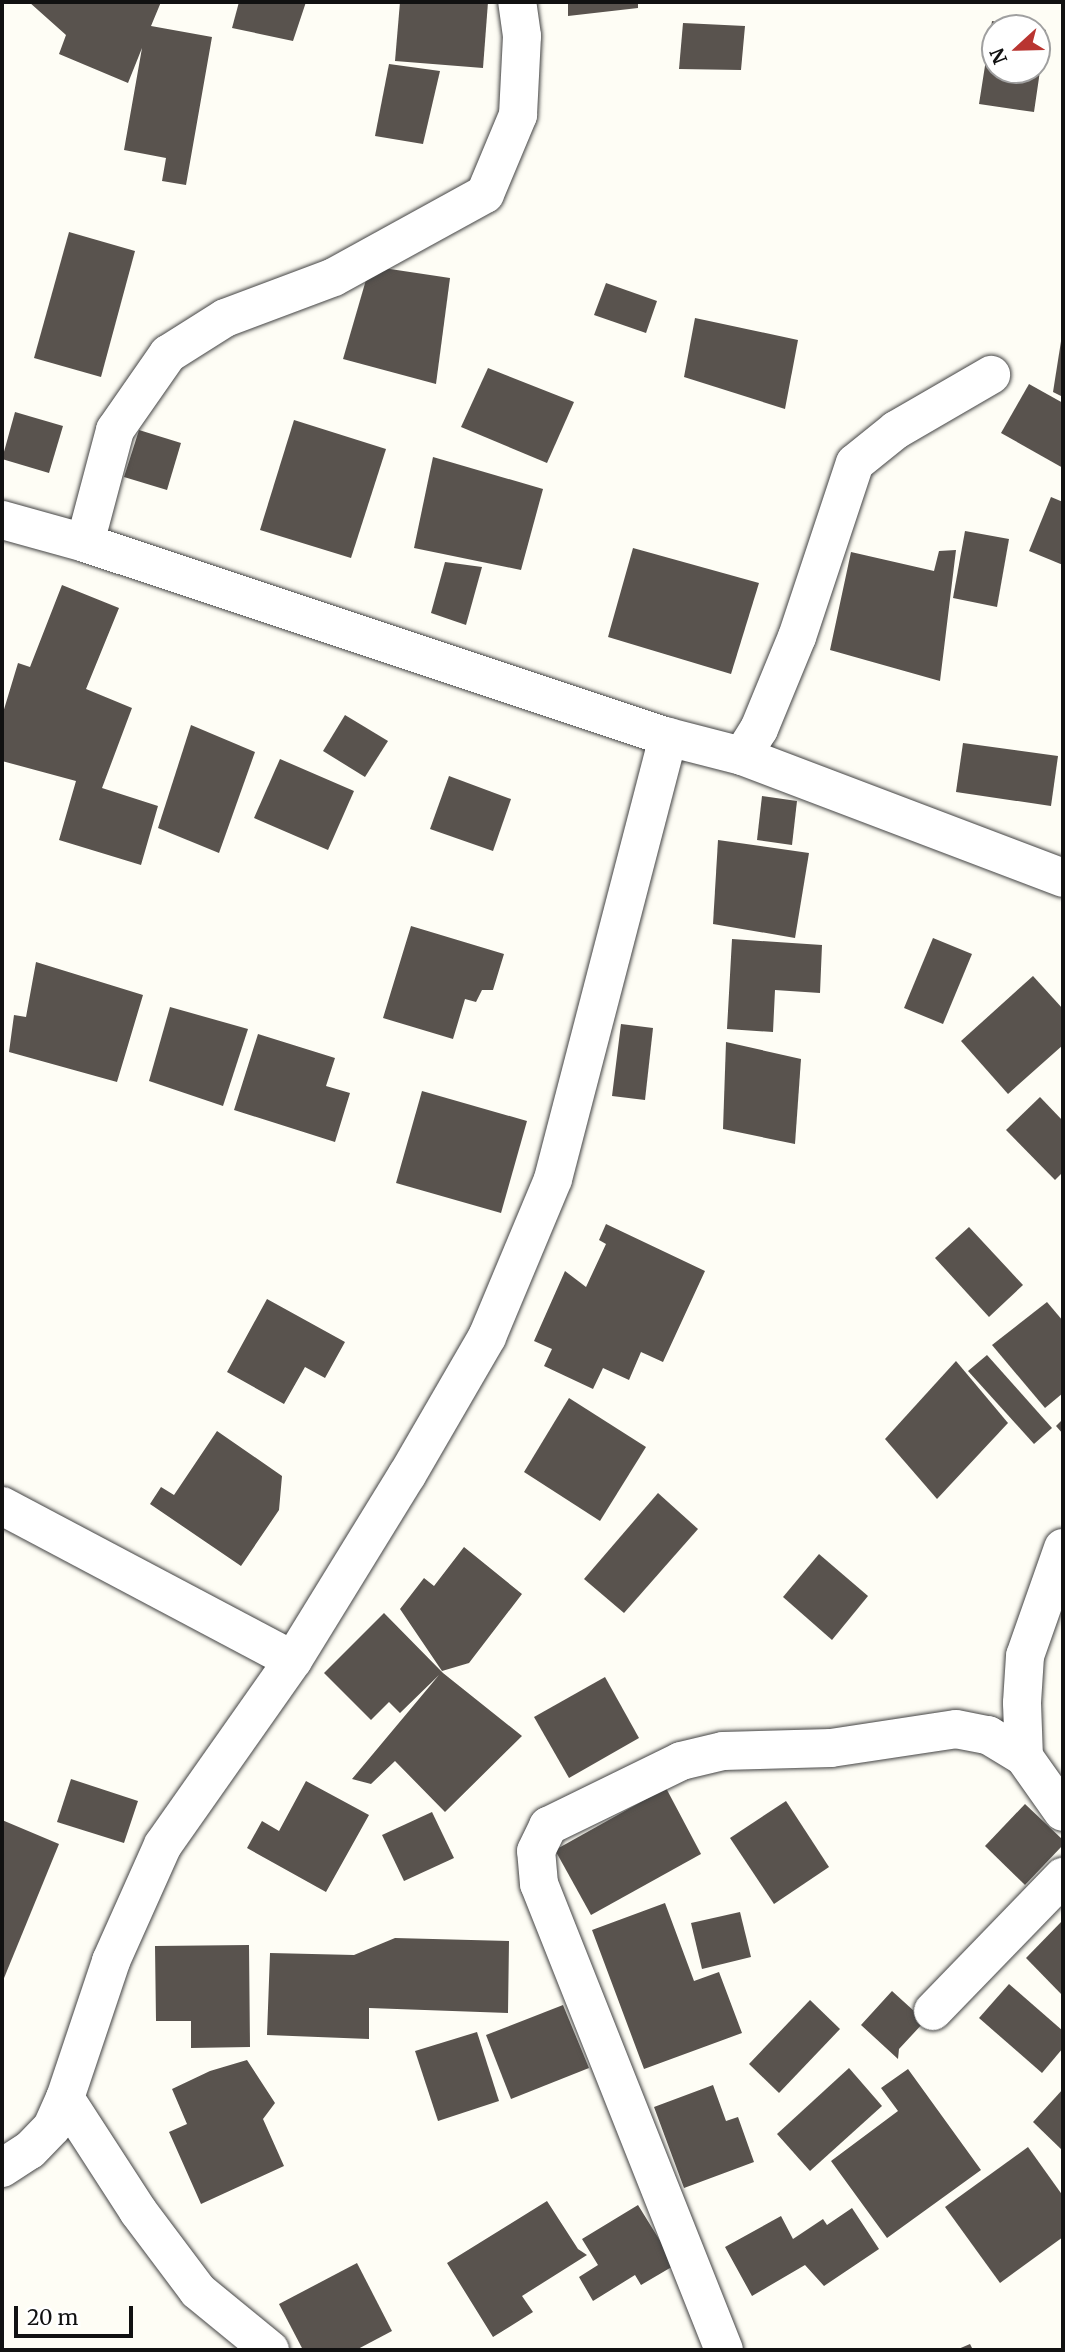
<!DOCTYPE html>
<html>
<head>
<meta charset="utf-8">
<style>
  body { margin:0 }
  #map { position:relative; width:1065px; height:2352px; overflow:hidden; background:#fefdf5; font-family:Merriweather,serif }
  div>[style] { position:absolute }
  .building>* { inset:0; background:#59534e }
  .roads { filter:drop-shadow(0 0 2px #444) drop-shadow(0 0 2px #444) }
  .street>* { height:38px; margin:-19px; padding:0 19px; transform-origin:19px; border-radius:19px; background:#fff }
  span { translate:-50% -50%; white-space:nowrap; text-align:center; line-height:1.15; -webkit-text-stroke:7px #fff; paint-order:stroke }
  .frame { position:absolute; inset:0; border:4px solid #111; pointer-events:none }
  .north { position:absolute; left:981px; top:14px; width:70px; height:70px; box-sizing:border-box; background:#fff; border:2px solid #a0a0a0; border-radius:50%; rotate:248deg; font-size:19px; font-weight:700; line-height:28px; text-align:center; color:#111 }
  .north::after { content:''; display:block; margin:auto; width:24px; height:32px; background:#b93531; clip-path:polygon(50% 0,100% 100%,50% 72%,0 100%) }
  .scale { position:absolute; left:14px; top:2306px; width:119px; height:32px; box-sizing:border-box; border:4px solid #111; border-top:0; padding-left:9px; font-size:21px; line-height:24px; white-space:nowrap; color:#111; -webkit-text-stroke:5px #fff; paint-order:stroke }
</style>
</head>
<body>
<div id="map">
  <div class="building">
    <i style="clip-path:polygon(29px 2px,161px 2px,151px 26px,212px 37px,186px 185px,162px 181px,166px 158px,124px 150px,142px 48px,128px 83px,59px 54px,66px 35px)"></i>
    <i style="clip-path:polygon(239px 2px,306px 2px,293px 41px,232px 28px)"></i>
    <i style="clip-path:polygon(400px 2px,488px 2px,483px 68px,395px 61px)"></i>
    <i style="clip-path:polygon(568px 2px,638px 2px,638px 8px,568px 16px)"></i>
    <i style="clip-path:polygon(992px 21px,1026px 27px,995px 28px,995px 70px,1037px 70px,1037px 28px,1046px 30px,1034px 112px,979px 104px)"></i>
    <i style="clip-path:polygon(683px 23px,745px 26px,741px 70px,679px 69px)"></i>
    <i style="clip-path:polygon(389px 64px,440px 71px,423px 144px,375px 136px)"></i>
    <i style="clip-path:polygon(69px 232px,135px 251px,101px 377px,34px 358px)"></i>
    <i style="clip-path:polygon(370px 266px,450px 278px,436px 384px,343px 359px)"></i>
    <i style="clip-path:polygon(606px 283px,657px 301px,646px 333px,594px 315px)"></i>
    <i style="clip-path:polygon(695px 318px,798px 340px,785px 409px,684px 377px)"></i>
    <i style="clip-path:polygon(1062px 335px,1063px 335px,1063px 397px,1053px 392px)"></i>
    <i style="clip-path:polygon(488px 368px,574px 402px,547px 463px,461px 427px)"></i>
    <i style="clip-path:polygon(1029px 384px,1063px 403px,1063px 468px,1001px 433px)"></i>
    <i style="clip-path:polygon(15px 412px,63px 426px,49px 473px,2px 459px)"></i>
    <i style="clip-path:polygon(294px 420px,386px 449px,351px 558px,260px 530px)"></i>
    <i style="clip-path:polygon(139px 430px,181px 443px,167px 490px,124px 477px)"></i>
    <i style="clip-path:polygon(433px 457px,543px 489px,521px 570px,414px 548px)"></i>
    <i style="clip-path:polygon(1051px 497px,1063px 502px,1063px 565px,1029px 551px)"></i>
    <i style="clip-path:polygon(965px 531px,1009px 539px,997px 607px,953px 598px)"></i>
    <i style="clip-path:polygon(633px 548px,759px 583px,731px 674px,608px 637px)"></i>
    <i style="clip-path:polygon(956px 550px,940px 681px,830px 650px,851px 552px,934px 571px,939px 551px)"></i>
    <i style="clip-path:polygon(445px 562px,482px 567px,466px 625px,431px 613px)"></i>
    <i style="clip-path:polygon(62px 585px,119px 608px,86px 689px,132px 708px,102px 788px,158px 806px,141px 865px,59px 840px,76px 781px,2px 761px,2px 716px,18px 663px,30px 667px)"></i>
    <i style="clip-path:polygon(345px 715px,388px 741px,365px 777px,323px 751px)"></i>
    <i style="clip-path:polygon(191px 725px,255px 752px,219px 853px,158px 828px)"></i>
    <i style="clip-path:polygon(963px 743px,1058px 756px,1051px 806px,956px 792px)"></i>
    <i style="clip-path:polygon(280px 759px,354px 791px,328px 850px,254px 818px)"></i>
    <i style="clip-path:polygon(449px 776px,511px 799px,493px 851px,430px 829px)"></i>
    <i style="clip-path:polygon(762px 796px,797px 801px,792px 845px,757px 840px)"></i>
    <i style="clip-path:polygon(718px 840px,809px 853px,795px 938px,713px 924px)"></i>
    <i style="clip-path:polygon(411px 926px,504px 954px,493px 990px,482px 990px,476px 1002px,465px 999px,453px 1039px,383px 1018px)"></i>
    <i style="clip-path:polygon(933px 938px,972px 954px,943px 1024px,904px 1008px)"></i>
    <i style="clip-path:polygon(732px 939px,822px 945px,820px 993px,775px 990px,773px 1032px,727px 1029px)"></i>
    <i style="clip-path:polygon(36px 962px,143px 995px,117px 1082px,9px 1052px,14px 1015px,26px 1017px)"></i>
    <i style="clip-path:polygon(1033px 976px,1063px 1009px,1063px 1045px,1008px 1094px,961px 1041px)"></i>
    <i style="clip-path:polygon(170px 1007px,248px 1029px,223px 1106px,149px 1081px)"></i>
    <i style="clip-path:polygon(621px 1024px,653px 1028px,645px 1100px,612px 1096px)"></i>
    <i style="clip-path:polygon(258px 1034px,335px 1058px,326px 1086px,350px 1093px,335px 1142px,234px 1110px)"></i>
    <i style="clip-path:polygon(726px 1042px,801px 1059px,795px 1144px,723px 1129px)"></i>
    <i style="clip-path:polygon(422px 1091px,527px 1121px,501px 1213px,396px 1183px)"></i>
    <i style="clip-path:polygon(1040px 1097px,1063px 1121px,1063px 1172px,1055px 1180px,1006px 1130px)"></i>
    <i style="clip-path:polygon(606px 1224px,705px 1271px,663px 1362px,641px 1352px,629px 1380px,603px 1368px,593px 1389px,544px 1366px,552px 1349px,534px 1341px,565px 1271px,586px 1287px,606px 1244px,599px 1240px)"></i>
    <i style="clip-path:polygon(969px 1227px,1023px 1285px,989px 1317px,935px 1258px)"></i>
    <i style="clip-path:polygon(267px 1299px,345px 1342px,325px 1378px,305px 1367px,284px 1404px,227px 1372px)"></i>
    <i style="clip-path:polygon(1047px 1302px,1063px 1321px,1063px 1393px,1045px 1408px,992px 1345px)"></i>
    <i style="clip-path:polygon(987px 1355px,1052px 1428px,1034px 1444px,968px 1371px)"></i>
    <i style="clip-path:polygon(956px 1361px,1008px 1423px,937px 1499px,885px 1439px)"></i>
    <i style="clip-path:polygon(569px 1398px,646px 1447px,600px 1521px,524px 1472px)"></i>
    <i style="clip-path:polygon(1063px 1419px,1063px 1434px,1056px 1426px)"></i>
    <i style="clip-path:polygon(217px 1431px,282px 1476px,279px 1510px,241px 1566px,150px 1504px,161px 1487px,174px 1495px)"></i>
    <i style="clip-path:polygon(658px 1493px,698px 1529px,624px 1613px,584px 1579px)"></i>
    <i style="clip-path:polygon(464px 1547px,522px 1594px,469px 1663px,442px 1671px,400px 1609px,424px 1578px,434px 1586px)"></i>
    <i style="clip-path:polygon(819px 1554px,868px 1596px,832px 1640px,783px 1597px)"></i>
    <i style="clip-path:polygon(384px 1613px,443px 1673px,522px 1736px,445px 1812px,395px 1761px,371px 1784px,352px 1779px,439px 1675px,400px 1713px,389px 1702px,371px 1720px,324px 1673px)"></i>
    <i style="clip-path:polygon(605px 1677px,639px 1738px,569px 1778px,534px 1717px)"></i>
    <i style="clip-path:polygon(71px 1779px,138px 1801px,124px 1843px,57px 1822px)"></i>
    <i style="clip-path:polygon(306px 1781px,369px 1815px,326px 1892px,247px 1848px,262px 1821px,279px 1831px)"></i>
    <i style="clip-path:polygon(666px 1788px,701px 1854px,591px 1915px,555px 1850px)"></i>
    <i style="clip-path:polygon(786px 1801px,829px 1867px,774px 1904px,730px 1838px)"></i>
    <i style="clip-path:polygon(1025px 1804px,1063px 1840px,1063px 1845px,1025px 1885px,985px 1846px)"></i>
    <i style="clip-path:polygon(432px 1812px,454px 1858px,404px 1881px,382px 1835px)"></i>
    <i style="clip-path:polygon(2px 1820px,59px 1844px,2px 1983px)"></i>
    <i style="clip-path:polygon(665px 1903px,694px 1981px,719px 1972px,742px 2033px,644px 2069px,592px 1930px)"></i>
    <i style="clip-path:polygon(740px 1912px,751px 1957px,702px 1969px,691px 1923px)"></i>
    <i style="clip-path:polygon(1063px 1920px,1063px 1996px,1026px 1958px)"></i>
    <i style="clip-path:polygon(395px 1938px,509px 1941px,508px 2013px,369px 2008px,369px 2039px,267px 2035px,270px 1953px,354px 1955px)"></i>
    <i style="clip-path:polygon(249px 1945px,250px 2047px,191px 2048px,191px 2021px,156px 2021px,155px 1946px)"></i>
    <i style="clip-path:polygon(1009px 1984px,1063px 2031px,1063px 2048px,1042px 2073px,979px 2018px)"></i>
    <i style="clip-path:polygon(892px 1991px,925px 2021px,899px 2049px,898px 2059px,861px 2025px)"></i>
    <i style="clip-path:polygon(810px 2000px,840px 2029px,779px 2093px,749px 2064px)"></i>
    <i style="clip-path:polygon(563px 2005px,589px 2068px,511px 2099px,486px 2035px)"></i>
    <i style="clip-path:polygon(477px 2032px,499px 2101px,438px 2121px,415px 2051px)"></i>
    <i style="clip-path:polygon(247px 2060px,275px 2103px,263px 2119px,284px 2166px,201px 2204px,169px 2132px,187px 2124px,172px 2089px,210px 2071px)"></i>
    <i style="clip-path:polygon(849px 2068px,882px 2106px,810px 2171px,777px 2134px)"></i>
    <i style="clip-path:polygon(908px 2069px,981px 2170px,887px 2238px,831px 2161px,898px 2111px,881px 2088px)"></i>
    <i style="clip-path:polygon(713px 2085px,726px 2121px,738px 2117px,754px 2162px,684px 2188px,654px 2107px)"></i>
    <i style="clip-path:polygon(1063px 2089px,1063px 2151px,1033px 2122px)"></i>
    <i style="clip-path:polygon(1028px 2147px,1063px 2196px,1063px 2237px,1000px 2283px,945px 2207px)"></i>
    <i style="clip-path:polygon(547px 2201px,578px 2249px,587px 2255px,522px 2296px,533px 2312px,493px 2337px,447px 2263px)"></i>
    <i style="clip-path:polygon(638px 2205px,675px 2265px,641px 2285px,635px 2275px,593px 2301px,579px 2277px,598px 2265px,582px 2239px)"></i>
    <i style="clip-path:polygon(852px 2208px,879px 2249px,824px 2286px,805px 2265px,752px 2296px,725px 2247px,781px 2216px,793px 2239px,823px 2219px,827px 2225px)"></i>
    <i style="clip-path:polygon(357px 2263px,392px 2331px,356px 2350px,303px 2350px,279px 2304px)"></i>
    <i style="clip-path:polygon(970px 2344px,973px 2350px,956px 2350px)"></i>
  </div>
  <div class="roads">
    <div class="street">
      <i style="left:2px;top:520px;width:86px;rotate:15.5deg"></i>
      <i style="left:85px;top:543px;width:614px;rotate:18.41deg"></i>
      <i style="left:668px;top:737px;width:76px;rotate:14.4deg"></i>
      <i style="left:742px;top:756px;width:343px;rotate:20.8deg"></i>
      <i style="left:85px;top:543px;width:117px;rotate:-75.1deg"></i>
      <i style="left:115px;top:430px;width:93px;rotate:-55.1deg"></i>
      <i style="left:168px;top:354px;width:67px;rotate:-32.3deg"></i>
      <i style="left:225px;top:318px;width:116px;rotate:-20.6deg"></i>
      <i style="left:334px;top:277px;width:172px;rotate:-28.8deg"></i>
      <i style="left:485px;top:194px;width:86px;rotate:-67.3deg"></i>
      <i style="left:518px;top:115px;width:79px;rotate:-87.1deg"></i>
      <i style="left:522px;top:36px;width:34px;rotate:-98deg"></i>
      <i style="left:742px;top:756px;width:32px;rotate:-58deg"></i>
      <i style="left:759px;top:729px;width:100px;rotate:-67.6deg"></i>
      <i style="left:797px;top:637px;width:183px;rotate:-71.6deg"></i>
      <i style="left:855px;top:463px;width:53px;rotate:-38.8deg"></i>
      <i style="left:896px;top:430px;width:110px;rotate:-30.1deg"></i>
      <i style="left:2px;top:1506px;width:329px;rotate:27.9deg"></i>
      <i style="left:1063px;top:1548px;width:114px;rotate:109.4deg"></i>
      <i style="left:1025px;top:1656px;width:47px;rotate:93.7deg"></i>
      <i style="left:1022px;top:1703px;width:54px;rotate:87.9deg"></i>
      <i style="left:1024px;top:1757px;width:67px;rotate:54.7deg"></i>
      <i style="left:933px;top:2011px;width:187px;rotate:-45.9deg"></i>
      <i style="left:65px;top:2098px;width:135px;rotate:57.1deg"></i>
      <i style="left:138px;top:2211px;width:100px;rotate:53.1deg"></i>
      <i style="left:198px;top:2291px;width:93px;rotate:39.3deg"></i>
      <i style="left:2px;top:2168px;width:33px;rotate:-33deg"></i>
      <i style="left:30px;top:2150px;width:32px;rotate:-46deg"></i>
      <i style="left:52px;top:2127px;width:32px;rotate:-66deg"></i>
      <i style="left:65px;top:2098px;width:145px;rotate:-71.4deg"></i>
      <i style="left:111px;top:1961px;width:127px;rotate:-65.9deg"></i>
      <i style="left:163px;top:1845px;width:226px;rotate:-54.9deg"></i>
      <i style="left:293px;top:1660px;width:217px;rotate:-58.4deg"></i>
      <i style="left:407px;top:1475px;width:160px;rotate:-59.9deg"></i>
      <i style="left:487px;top:1337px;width:171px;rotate:-67.3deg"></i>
      <i style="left:553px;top:1179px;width:457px;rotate:-75.4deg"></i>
      <i style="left:724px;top:2350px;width:501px;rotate:-111.65deg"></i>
      <i style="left:539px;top:1884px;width:33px;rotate:-95deg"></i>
      <i style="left:536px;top:1851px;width:28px;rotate:-64deg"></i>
      <i style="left:548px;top:1826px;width:148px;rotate:-26deg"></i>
      <i style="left:681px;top:1761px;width:43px;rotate:-13.4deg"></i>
      <i style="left:723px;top:1751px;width:108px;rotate:-1.6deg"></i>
      <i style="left:831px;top:1748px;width:126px;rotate:-8.6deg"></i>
      <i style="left:956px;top:1729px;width:33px;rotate:11deg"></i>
      <i style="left:988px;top:1735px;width:42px;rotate:31.4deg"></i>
    </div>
  </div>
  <div class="frame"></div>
  <div class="north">N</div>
  <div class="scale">20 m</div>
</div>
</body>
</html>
